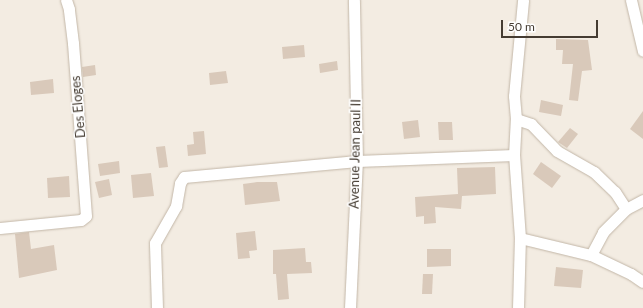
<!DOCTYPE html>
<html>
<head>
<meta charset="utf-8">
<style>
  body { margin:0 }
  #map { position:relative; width:643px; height:308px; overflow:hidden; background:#f3ece2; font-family:Lato,sans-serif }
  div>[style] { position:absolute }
  .building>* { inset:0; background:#d9c9ba }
  .roads { filter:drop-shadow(0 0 1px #c2b6a7) drop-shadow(0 0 1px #c2b6a7) }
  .minor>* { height:11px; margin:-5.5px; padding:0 5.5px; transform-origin:5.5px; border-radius:5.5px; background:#fff }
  span { translate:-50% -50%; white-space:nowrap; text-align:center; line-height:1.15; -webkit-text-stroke:3px #fff; paint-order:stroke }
  .street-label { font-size:13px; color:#453c32 }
  .scale { position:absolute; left:501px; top:20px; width:97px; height:18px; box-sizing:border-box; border:2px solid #453c32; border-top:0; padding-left:5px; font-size:12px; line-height:14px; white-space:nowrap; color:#453c32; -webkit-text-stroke:3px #fff; paint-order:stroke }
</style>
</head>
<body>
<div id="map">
  <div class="building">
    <i style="clip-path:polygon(556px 39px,588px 40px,592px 70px,582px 71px,578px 101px,569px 100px,573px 64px,562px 64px,563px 50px,556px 50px)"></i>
    <i style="clip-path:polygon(304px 45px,305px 57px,283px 59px,282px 47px)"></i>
    <i style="clip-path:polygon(337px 61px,338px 70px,320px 73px,319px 64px)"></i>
    <i style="clip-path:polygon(95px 65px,96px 75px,83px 77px,82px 67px)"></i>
    <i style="clip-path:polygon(226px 71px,228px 83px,210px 85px,209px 73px)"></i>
    <i style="clip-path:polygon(53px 79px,54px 93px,31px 95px,30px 82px)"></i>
    <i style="clip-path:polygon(541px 100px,563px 105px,561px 116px,539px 112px)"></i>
    <i style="clip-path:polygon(643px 111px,643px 139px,630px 129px)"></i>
    <i style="clip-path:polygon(418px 120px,420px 137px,404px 139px,402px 122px)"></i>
    <i style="clip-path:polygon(438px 122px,452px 122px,453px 140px,439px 140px)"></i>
    <i style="clip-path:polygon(570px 128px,578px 134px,567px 148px,558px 142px)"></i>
    <i style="clip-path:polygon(204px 131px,206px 154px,188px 156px,187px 145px,194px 144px,193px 132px)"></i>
    <i style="clip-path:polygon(165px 146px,168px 167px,159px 168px,156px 147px)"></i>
    <i style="clip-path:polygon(119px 161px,120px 173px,100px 176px,98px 164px)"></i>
    <i style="clip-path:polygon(541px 162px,561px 176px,552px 188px,533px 174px)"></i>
    <i style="clip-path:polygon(495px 167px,496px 194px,462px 196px,461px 209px,435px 207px,436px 223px,424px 224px,424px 216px,416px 217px,415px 197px,458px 194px,457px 168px)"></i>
    <i style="clip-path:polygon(151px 173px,154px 196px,133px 198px,131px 175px)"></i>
    <i style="clip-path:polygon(69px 176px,70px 197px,48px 198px,47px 178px)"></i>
    <i style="clip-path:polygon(109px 179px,112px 195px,99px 198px,95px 182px)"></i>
    <i style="clip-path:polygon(257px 182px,277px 182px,280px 201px,245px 205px,243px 184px)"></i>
    <i style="clip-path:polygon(255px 231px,257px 250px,249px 251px,250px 258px,238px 259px,236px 233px)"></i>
    <i style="clip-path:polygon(29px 232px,31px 249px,54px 245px,57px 270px,19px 278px,15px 234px)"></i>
    <i style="clip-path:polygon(305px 248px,306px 262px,311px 262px,312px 273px,287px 274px,289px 299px,278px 300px,276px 274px,273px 274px,273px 250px)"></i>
    <i style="clip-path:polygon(427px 249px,451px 249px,451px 266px,427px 267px)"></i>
    <i style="clip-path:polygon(556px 267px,583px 270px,581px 288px,554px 286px)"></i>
    <i style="clip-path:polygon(423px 274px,433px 274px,432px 294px,422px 294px)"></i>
  </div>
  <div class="roads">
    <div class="minor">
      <i style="left:631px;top:0;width:52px;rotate:76.8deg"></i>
      <i style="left:516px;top:119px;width:16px;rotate:18deg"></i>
      <i style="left:531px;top:124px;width:37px;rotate:46deg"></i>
      <i style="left:557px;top:151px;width:43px;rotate:29.6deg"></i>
      <i style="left:594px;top:172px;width:29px;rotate:44deg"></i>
      <i style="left:615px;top:192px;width:20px;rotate:57deg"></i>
      <i style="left:0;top:228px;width:81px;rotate:-5.6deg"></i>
      <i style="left:81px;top:220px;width:6px;rotate:-39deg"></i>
      <i style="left:86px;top:216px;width:173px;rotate:-94.3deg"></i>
      <i style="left:73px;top:43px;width:34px;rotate:-97deg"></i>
      <i style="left:69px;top:9px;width:9px;rotate:-108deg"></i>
      <i style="left:520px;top:238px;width:73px;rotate:13.5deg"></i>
      <i style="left:591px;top:255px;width:44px;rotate:25.4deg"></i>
      <i style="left:631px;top:274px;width:14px;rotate:34deg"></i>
      <i style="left:591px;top:255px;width:26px;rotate:-62deg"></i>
      <i style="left:603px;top:232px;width:33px;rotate:-45deg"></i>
      <i style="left:626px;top:209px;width:19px;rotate:-28deg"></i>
      <i style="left:157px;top:308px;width:65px;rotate:-91.8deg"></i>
      <i style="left:155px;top:243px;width:43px;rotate:-60.4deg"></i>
      <i style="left:176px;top:206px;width:23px;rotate:-80deg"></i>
      <i style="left:180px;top:183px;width:7px;rotate:-56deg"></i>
      <i style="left:184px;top:177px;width:174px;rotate:-5.3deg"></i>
      <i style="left:357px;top:161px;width:157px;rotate:-2.2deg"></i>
      <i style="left:350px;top:308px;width:147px;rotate:-87.3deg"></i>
      <i style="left:357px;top:161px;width:161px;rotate:-91.1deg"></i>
      <i style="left:518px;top:308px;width:70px;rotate:-88.4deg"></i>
      <i style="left:520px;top:238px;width:83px;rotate:-94.1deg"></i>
      <i style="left:514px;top:155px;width:36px;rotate:-87deg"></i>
      <i style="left:516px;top:119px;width:23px;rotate:-95deg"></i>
      <i style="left:514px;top:96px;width:96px;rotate:-84.6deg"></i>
    </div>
  </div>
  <div class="street-label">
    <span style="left:78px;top:107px;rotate:-95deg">Des Eloges</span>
    <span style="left:355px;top:154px;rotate:-89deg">Avenue Jean paul II</span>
  </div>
  <div class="scale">50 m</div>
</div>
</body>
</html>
